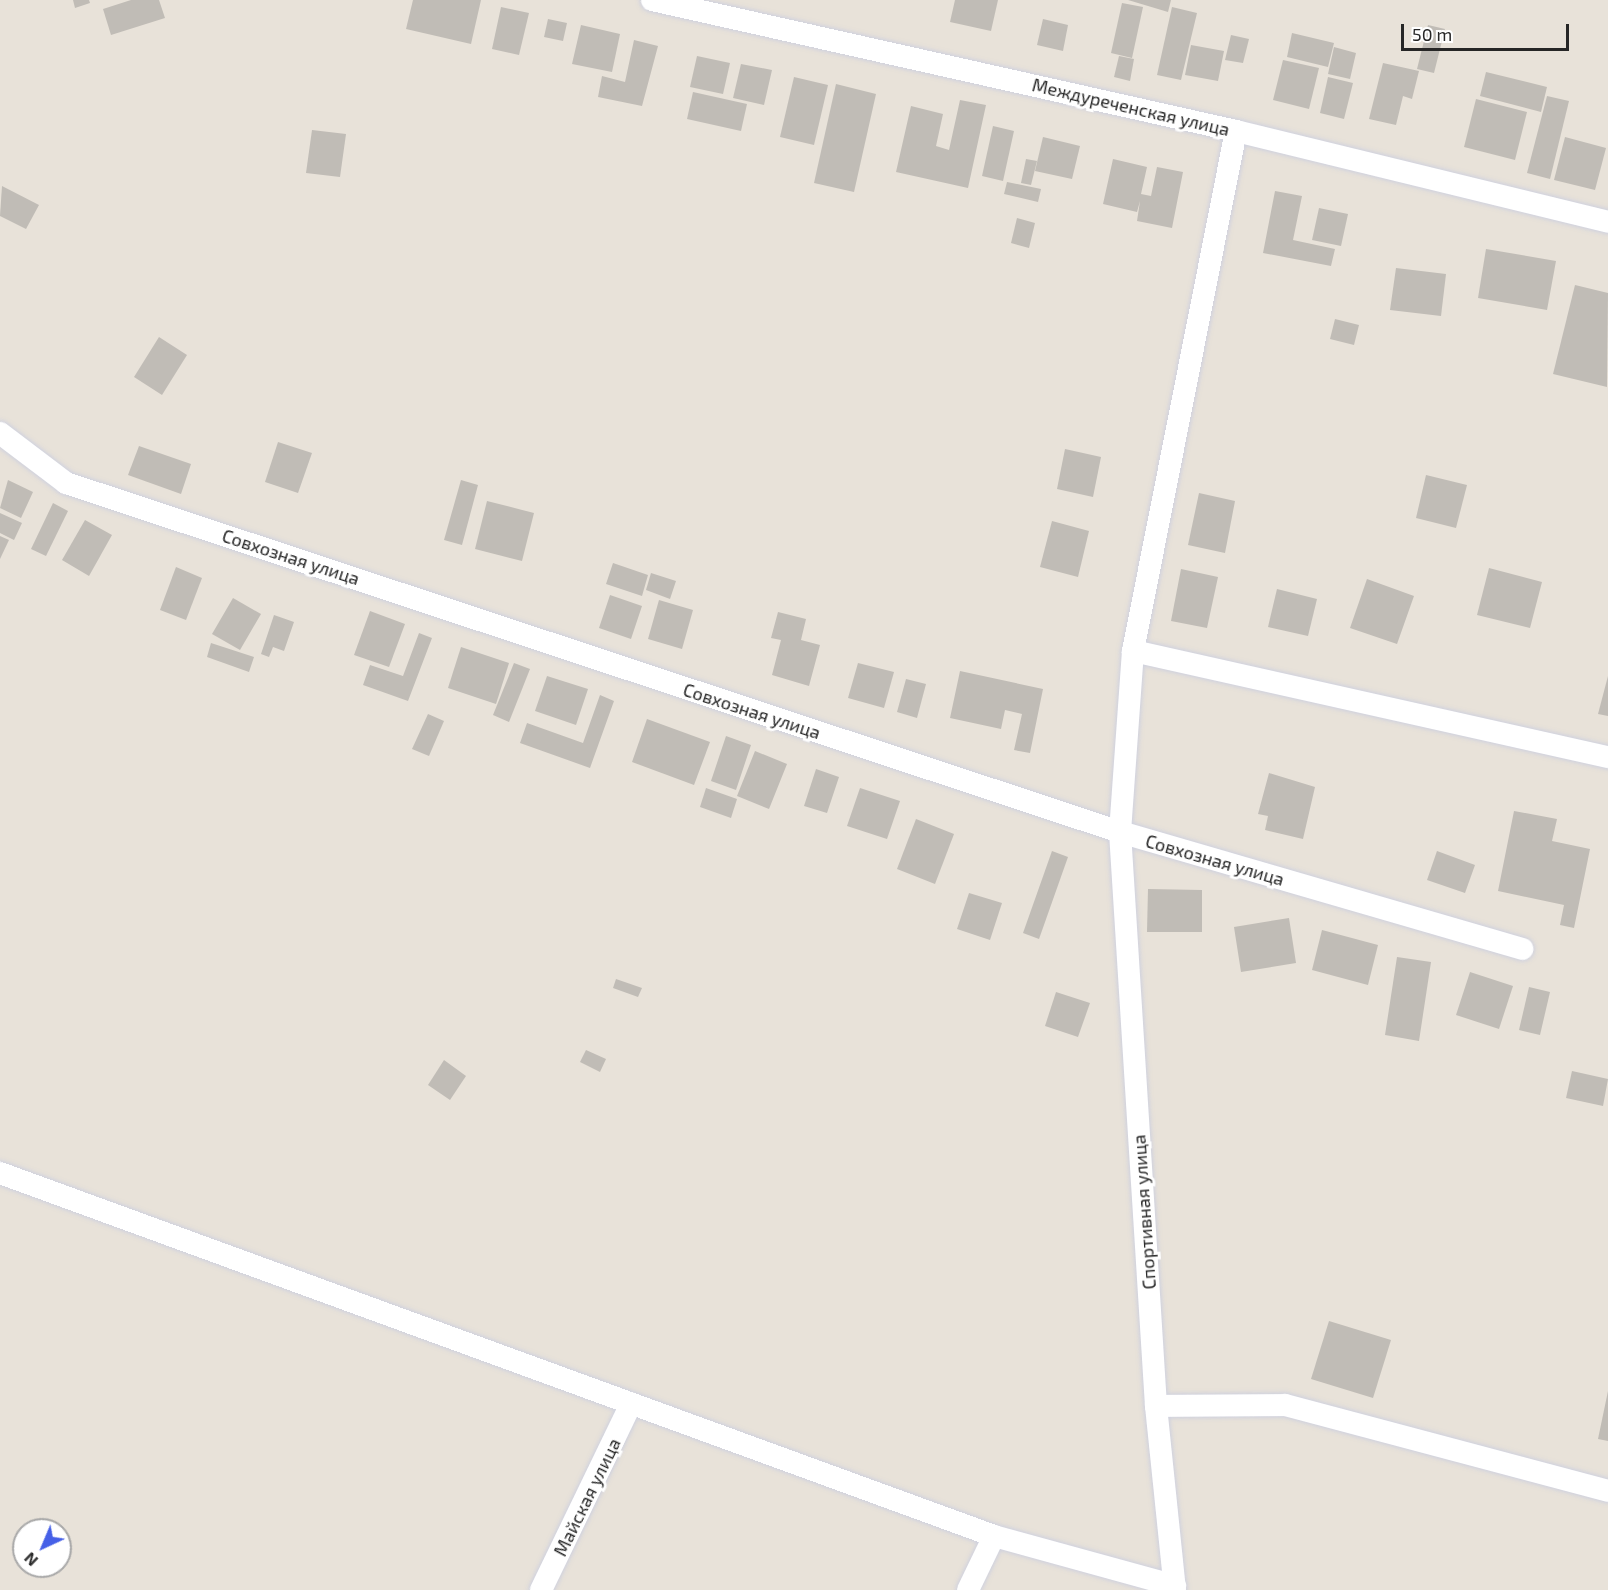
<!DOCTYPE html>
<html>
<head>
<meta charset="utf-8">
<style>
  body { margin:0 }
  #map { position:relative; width:1608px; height:1590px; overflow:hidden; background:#e8e2d9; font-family:"Exo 2",sans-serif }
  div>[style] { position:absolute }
  .building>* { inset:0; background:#c0bcb6 }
  .roads { filter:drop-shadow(0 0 2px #cfd1de) drop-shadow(0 0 2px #cfd1de) }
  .minor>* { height:22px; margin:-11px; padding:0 11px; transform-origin:11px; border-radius:11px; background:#fff }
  span { translate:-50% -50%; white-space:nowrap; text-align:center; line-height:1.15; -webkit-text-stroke:6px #fff; paint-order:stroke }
  .street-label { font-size:18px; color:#262626 }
  .north { position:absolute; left:12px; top:1518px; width:60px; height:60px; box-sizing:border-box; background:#fff; border:2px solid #a8a8a8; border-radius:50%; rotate:224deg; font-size:16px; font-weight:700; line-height:24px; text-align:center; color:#262626 }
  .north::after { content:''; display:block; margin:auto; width:21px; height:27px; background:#4660e7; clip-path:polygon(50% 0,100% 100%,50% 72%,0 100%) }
  .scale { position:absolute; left:1401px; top:24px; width:168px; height:27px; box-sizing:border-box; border:3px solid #262626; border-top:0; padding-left:8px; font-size:18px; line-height:21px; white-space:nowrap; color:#262626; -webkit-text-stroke:4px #fff; paint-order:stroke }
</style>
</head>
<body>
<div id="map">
  <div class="building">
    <i style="clip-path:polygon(73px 0,89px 0,90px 3px,75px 8px)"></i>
    <i style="clip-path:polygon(131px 0,159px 0,165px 18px,111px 35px,103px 9px)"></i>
    <i style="clip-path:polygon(413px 0,481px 0,471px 44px,406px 29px)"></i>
    <i style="clip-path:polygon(955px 0,998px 0,991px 31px,950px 22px)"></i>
    <i style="clip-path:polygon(1128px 0,1171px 0,1168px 12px)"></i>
    <i style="clip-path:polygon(1122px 3px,1143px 7px,1132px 58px,1111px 53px)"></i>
    <i style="clip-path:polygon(501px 7px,529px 13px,519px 55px,492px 49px)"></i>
    <i style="clip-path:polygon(1172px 7px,1197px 13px,1181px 80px,1157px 75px)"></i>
    <i style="clip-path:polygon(548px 19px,567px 23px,563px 41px,544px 37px)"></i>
    <i style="clip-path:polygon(1043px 19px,1068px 25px,1063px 51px,1037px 45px)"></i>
    <i style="clip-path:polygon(581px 25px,620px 34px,612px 72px,572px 64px)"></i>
    <i style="clip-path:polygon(1428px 25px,1445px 29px,1434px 73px,1417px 69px)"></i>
    <i style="clip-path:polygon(1292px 33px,1334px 43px,1328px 67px,1287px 57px)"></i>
    <i style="clip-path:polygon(1231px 35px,1249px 39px,1243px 63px,1225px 60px)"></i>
    <i style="clip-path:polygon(634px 40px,658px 46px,642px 106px,598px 97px,602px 76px,625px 82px)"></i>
    <i style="clip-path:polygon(1191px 45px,1224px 51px,1218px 81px,1185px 75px)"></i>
    <i style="clip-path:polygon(1334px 47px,1356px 53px,1350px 79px,1328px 74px)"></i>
    <i style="clip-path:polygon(697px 56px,730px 63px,723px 94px,690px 87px)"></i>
    <i style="clip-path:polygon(1119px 56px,1134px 59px,1130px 81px,1114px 77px)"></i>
    <i style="clip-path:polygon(1283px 60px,1319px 68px,1309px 109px,1273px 100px)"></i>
    <i style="clip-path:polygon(1383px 63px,1419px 71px,1412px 99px,1403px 96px,1396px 125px,1369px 119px)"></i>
    <i style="clip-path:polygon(741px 64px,772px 70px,764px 105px,733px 98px)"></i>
    <i style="clip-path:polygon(1486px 72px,1547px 87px,1541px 112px,1480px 96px)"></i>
    <i style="clip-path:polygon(794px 77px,828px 85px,814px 145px,780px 137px)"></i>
    <i style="clip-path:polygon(1328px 77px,1353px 83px,1344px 119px,1320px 113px)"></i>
    <i style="clip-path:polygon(836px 84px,876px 94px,854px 192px,814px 183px)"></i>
    <i style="clip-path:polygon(693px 92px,747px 104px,741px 131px,687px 119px)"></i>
    <i style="clip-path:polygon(1547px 96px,1569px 101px,1550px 179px,1527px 173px)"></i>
    <i style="clip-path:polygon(1476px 99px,1527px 112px,1515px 160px,1464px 147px)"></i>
    <i style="clip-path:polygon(960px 100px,986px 105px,968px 188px,896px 172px,911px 106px,943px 114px,936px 146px,949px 150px)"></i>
    <i style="clip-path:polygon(993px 126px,1014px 131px,1003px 181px,982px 176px)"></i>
    <i style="clip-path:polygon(312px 130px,346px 134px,340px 177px,306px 173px)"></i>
    <i style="clip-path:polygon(1043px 137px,1080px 146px,1072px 179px,1035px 171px)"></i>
    <i style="clip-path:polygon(1565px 137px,1606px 148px,1595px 190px,1554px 180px)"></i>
    <i style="clip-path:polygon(1026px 159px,1037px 161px,1031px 185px,1021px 183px)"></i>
    <i style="clip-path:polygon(1113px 159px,1147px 167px,1141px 194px,1151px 196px,1157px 167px,1183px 172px,1172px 228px,1137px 221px,1140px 201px,1137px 212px,1103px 204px)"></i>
    <i style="clip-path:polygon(1007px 182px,1041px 189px,1038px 202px,1004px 194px)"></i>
    <i style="clip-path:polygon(2px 186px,39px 205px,26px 229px,0 216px)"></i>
    <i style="clip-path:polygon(1275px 191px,1302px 196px,1293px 240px,1335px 249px,1331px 266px,1263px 253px)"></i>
    <i style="clip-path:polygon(1319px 208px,1348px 214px,1341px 246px,1312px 240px)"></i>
    <i style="clip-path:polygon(1017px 218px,1035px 223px,1029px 248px,1011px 243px)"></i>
    <i style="clip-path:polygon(1486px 249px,1556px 261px,1547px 310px,1478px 298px)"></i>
    <i style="clip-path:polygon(1396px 268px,1446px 274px,1441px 316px,1390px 310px)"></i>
    <i style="clip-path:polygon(1575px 285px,1608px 293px,1607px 387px,1553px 374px)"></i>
    <i style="clip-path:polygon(1335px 319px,1359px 325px,1354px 345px,1330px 339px)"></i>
    <i style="clip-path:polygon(159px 337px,187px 355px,162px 395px,134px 377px)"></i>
    <i style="clip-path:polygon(278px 442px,312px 453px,298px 493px,265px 482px)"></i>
    <i style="clip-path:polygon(139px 446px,191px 464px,181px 494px,128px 475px)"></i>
    <i style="clip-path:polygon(1065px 449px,1101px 457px,1093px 497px,1057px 489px)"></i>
    <i style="clip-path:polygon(1426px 475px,1467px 485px,1456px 528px,1416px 518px)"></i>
    <i style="clip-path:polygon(8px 480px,33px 492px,21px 518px,0 508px)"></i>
    <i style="clip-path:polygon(461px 480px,478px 485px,462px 545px,444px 540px)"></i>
    <i style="clip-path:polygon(1199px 493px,1235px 501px,1225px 553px,1188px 545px)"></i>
    <i style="clip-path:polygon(487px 501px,534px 513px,522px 561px,475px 549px)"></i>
    <i style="clip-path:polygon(53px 503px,68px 511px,46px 556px,31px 549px)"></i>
    <i style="clip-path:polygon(0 513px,22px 523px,14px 540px,0 533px)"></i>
    <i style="clip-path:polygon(85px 520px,112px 535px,89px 576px,62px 560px)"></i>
    <i style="clip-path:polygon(1052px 521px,1089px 531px,1078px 577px,1040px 567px)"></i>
    <i style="clip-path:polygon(0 536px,9px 540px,0 559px)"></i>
    <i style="clip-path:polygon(613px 563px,648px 575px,642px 596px,606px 584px)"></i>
    <i style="clip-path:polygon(176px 567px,202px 578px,186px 620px,160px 610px)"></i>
    <i style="clip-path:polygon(1489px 568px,1542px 582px,1530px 628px,1477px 615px)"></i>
    <i style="clip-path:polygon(1181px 569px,1218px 577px,1207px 628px,1171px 621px)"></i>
    <i style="clip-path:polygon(651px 573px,676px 581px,670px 599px,646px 590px)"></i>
    <i style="clip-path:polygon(1367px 579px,1414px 596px,1397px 644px,1350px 628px)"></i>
    <i style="clip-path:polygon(1277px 589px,1317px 599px,1308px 636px,1268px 627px)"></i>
    <i style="clip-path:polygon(610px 595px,642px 606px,631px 639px,599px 628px)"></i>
    <i style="clip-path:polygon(233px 598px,261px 614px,240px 650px,212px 634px)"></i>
    <i style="clip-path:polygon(659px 600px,693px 610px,682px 649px,648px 639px)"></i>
    <i style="clip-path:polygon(370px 611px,405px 624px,389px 667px,354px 655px)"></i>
    <i style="clip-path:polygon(778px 612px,806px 619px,801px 640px,820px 645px,809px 686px,772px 675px,781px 640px,771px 638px)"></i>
    <i style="clip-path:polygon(274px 615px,294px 622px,284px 651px,273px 647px,269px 657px,261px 654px)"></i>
    <i style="clip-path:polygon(419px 633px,432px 638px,408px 701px,363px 685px,370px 665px,403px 676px)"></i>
    <i style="clip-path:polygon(211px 643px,254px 657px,249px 672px,207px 657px)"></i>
    <i style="clip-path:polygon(461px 647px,509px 663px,496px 704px,448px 688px)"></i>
    <i style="clip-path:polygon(514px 663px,530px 669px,509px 722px,493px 715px)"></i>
    <i style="clip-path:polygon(858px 663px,894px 672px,884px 708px,848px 698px)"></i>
    <i style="clip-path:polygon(960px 671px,1043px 689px,1030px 753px,1014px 750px,1022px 714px,1005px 710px,1001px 729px,950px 718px)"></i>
    <i style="clip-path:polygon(547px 676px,588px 689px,576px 725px,535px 711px)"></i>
    <i style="clip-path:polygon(1608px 676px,1608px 716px,1598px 714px)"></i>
    <i style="clip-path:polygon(906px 679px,926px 684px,917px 718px,897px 712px)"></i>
    <i style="clip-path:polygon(600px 695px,614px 701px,590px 768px,520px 743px,527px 723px,583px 743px)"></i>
    <i style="clip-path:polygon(428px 714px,444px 721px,429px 756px,412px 749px)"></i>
    <i style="clip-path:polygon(647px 719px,710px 742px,694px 785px,632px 762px)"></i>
    <i style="clip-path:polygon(726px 736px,751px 745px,736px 790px,711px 781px)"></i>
    <i style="clip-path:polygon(755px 751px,787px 764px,769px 809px,737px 796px)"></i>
    <i style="clip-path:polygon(816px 769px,839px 777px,827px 813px,804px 806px)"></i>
    <i style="clip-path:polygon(1269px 773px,1315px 787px,1303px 839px,1265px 830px,1268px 816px,1258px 814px)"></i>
    <i style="clip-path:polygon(706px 788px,737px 799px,731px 818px,700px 807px)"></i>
    <i style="clip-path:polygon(860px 788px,900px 801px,887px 839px,847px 826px)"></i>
    <i style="clip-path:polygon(1514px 811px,1557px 819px,1552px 841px,1590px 849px,1574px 928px,1560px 925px,1564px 905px,1498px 891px)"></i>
    <i style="clip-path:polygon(916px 819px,954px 834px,935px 884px,897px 869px)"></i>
    <i style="clip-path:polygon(1052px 851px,1068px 857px,1039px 939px,1023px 933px)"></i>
    <i style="clip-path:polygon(1437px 851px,1475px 865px,1465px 893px,1427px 880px)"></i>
    <i style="clip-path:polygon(1148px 889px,1202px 890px,1202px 932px,1147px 932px)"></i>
    <i style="clip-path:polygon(969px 893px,1002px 903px,990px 940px,957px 929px)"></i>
    <i style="clip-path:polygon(1289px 918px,1296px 963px,1241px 972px,1234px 927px)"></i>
    <i style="clip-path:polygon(1322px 930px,1378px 945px,1368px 985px,1312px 970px)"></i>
    <i style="clip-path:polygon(1397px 957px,1431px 962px,1419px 1041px,1385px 1035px)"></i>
    <i style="clip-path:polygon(1470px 972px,1513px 986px,1499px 1029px,1456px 1015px)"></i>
    <i style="clip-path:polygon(616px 979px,642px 988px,638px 997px,613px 988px)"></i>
    <i style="clip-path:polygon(1529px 987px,1550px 992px,1540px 1035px,1519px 1030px)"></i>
    <i style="clip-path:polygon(1056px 992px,1090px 1003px,1078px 1037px,1045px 1026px)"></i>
    <i style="clip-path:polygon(586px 1050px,606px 1059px,600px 1072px,580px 1062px)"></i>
    <i style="clip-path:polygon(444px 1060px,466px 1076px,450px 1100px,428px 1085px)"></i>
    <i style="clip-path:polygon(1572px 1071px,1608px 1079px,1603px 1106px,1566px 1098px)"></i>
    <i style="clip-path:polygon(1329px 1321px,1391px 1340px,1373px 1398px,1311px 1379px)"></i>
    <i style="clip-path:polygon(1608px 1391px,1608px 1441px,1598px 1439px)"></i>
  </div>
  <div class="roads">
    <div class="minor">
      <i style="left:652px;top:0;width:599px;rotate:12.64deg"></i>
      <i style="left:1236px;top:131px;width:383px;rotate:13.7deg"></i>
      <i style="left:0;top:433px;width:83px;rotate:37.1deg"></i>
      <i style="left:66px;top:483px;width:1110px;rotate:18.32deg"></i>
      <i style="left:1120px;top:832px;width:419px;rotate:16.2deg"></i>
      <i style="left:1133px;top:651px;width:487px;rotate:12.6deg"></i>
      <i style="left:0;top:1173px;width:1058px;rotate:20.06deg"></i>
      <i style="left:994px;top:1536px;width:188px;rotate:15.4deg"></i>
      <i style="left:1156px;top:1406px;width:129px;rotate:-0.4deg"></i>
      <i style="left:1285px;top:1405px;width:334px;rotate:14.9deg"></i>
      <i style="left:541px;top:1590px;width:207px;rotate:-64.2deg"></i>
      <i style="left:968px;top:1590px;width:60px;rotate:-64.3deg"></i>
      <i style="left:1175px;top:1590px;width:185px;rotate:-95.9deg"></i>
      <i style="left:1156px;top:1406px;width:575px;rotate:-93.59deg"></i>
      <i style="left:1120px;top:832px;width:181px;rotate:-85.9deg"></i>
      <i style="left:1133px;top:651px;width:530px;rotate:-78.8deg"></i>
    </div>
  </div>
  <div class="street-label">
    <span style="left:1131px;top:107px;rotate:13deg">Междуреченская улица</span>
    <span style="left:291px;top:557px;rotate:18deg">Совхозная улица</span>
    <span style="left:752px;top:711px;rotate:18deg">Совхозная улица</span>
    <span style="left:1215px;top:860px;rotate:16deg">Совхозная улица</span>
    <span style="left:1144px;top:1212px;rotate:-94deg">Спортивная улица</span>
    <span style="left:587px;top:1497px;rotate:-64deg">Майская улица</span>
  </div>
  <div class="north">N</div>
  <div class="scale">50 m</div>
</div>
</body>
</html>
